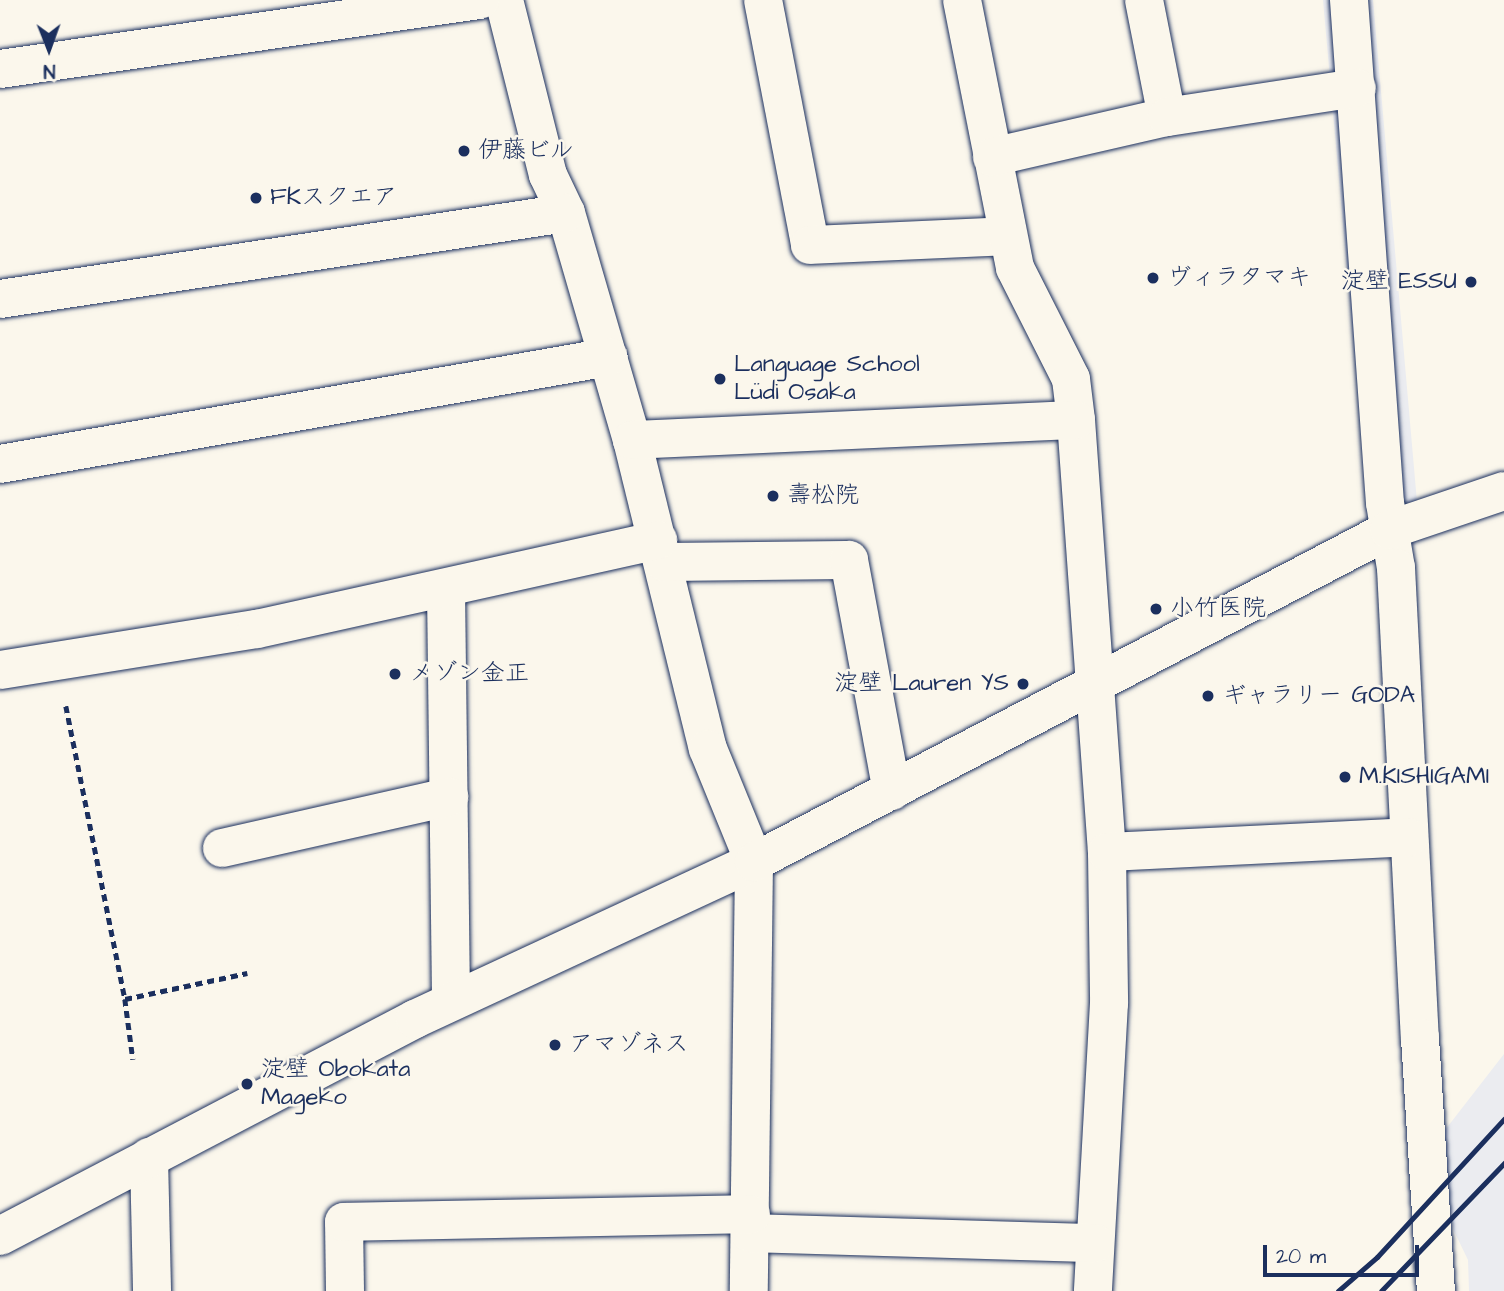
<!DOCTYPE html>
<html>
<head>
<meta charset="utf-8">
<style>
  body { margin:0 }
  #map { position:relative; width:1504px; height:1291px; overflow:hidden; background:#fbf7ec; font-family:"Architects Daughter","Klee One",sans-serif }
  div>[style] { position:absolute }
  .built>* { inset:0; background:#ebecf0 }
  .path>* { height:4.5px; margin-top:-2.25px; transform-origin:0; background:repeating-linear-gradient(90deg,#1b2f5e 0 7px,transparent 0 12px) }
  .roads { filter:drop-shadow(0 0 2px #1b2f5e) drop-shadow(0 0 2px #1b2f5e) }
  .minor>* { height:38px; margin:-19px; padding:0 19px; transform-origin:19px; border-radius:19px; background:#fbf7ec }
  .rail>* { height:5px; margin:-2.5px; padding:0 2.5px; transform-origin:2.5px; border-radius:2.5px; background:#1b2f5e }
  .dots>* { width:19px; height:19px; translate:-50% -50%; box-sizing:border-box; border:4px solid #fbf7ec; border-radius:50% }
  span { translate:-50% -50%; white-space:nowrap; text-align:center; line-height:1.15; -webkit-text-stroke:5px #fbf7ec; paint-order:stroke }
  .poi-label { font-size:24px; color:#1b2f5e }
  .left { translate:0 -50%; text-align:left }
  .right { translate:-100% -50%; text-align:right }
  .north { position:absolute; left:14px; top:14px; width:70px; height:70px; -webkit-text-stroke:5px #fbf7ec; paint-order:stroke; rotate:179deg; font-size:19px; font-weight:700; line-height:28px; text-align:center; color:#1b2f5e }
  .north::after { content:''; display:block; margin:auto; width:24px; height:32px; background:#1b2f5e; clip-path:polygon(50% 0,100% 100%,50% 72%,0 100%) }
  .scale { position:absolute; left:1263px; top:1245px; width:156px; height:32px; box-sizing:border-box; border:4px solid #1b2f5e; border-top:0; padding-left:9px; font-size:21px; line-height:24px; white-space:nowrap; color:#1b2f5e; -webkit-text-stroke:5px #fbf7ec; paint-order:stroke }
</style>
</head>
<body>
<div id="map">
  <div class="built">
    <i style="clip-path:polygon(1323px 0,1373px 0,1417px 502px,1368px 504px)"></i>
    <i style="clip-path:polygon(1504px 1054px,1504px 1291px,1469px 1291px,1468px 1260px,1454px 1231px,1444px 1167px,1445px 1130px)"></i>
  </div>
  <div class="path">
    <i style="left:66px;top:706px;width:299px;rotate:78.6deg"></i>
    <i style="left:125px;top:999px;width:61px;rotate:82.4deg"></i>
    <i style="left:125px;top:999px;width:125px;rotate:-12deg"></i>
  </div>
  <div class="roads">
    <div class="minor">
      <i style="left:504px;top:0;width:180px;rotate:75.9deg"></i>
      <i style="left:548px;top:175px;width:42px;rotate:64.7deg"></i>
      <i style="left:566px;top:213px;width:236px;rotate:73.8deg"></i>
      <i style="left:632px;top:440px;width:318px;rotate:76.2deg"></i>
      <i style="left:708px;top:749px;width:122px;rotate:67.8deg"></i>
      <i style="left:754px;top:862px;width:429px;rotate:90.7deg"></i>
      <i style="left:763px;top:0;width:249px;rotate:79.1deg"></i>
      <i style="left:810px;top:245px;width:198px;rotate:-2.6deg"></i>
      <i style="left:962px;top:0;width:273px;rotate:78.8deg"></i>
      <i style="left:1015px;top:268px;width:124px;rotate:63.2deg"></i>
      <i style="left:1071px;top:379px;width:41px;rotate:83deg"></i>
      <i style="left:1076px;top:420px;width:433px;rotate:85.9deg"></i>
      <i style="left:1107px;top:852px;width:151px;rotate:89.2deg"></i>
      <i style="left:1109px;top:1003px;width:288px;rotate:93.2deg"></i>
      <i style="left:1144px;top:0;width:119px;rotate:78.9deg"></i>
      <i style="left:1349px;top:0;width:504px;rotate:85.91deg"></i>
      <i style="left:1385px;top:503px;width:66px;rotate:80.4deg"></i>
      <i style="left:1396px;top:568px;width:471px;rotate:87.1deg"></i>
      <i style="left:1420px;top:1038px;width:254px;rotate:86.4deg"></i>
      <i style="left:0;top:69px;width:485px;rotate:-8.2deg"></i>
      <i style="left:992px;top:157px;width:180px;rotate:-12.9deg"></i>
      <i style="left:1167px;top:117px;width:192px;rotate:-8.7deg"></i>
      <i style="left:0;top:299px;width:572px;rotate:-8.64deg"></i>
      <i style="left:632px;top:440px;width:444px;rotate:-2.6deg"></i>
      <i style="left:0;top:464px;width:618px;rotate:-9.97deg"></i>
      <i style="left:664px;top:562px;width:185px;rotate:-0.6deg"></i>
      <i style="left:849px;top:560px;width:235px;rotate:79.5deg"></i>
      <i style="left:446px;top:589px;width:412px;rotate:89.3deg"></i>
      <i style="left:0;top:670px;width:260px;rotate:-9.1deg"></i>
      <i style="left:257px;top:629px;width:411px;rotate:-12.5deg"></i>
      <i style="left:222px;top:848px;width:233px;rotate:-12.7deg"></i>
      <i style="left:1107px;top:852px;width:302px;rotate:-2.8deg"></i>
      <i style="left:149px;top:1157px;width:134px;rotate:88.7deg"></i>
      <i style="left:750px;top:1233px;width:345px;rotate:1.7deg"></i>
      <i style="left:0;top:1236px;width:468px;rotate:-27.6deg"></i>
      <i style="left:415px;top:1019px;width:374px;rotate:-24.9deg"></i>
      <i style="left:754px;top:862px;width:717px;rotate:-27.6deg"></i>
      <i style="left:1389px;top:530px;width:121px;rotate:-18.7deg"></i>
      <i style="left:345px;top:1291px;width:69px;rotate:-90.8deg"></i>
      <i style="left:344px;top:1222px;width:407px;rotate:-1.1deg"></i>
    </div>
  </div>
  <div class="rail">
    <i style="left:1338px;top:1291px;width:52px;rotate:-41.1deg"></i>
    <i style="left:1377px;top:1257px;width:188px;rotate:-47.4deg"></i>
    <i style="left:1381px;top:1291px;width:178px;rotate:-46.1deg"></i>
  </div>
  <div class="dots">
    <i style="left:464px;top:151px;background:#1b2f5e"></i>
    <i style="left:256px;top:198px;background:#1b2f5e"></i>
    <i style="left:1153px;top:278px;background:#1b2f5e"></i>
    <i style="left:1471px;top:282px;background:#1b2f5e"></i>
    <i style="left:720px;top:379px;background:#1b2f5e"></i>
    <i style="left:773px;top:496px;background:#1b2f5e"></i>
    <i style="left:1156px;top:609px;background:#1b2f5e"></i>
    <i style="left:395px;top:674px;background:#1b2f5e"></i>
    <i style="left:1023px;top:684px;background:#1b2f5e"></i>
    <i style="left:1208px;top:696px;background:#1b2f5e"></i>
    <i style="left:1345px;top:777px;background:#1b2f5e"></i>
    <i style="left:555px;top:1045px;background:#1b2f5e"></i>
    <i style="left:247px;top:1084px;background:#1b2f5e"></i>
  </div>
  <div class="poi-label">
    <span class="left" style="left:478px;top:151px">伊藤ビル</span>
    <span class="left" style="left:270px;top:198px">FKスクエア</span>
    <span class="left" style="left:1167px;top:278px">ヴィラタマキ</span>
    <span class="right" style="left:1457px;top:282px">淀壁 ESSU</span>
    <span class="left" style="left:734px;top:379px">Language School<br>Lüdi Osaka</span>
    <span class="left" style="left:787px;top:496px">壽松院</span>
    <span class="left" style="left:1170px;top:609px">小竹医院</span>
    <span class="left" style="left:409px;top:674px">メゾン金正</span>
    <span class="right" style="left:1009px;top:684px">淀壁 Lauren YS</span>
    <span class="left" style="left:1222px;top:696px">ギャラリー GODA</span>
    <span class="left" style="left:1359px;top:777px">M.KISHIGAMI</span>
    <span class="left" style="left:569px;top:1045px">アマゾネス</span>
    <span class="left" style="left:261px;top:1084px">淀壁 Obokata<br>Mageko</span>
  </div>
  <div class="north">N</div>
  <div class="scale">20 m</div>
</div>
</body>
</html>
